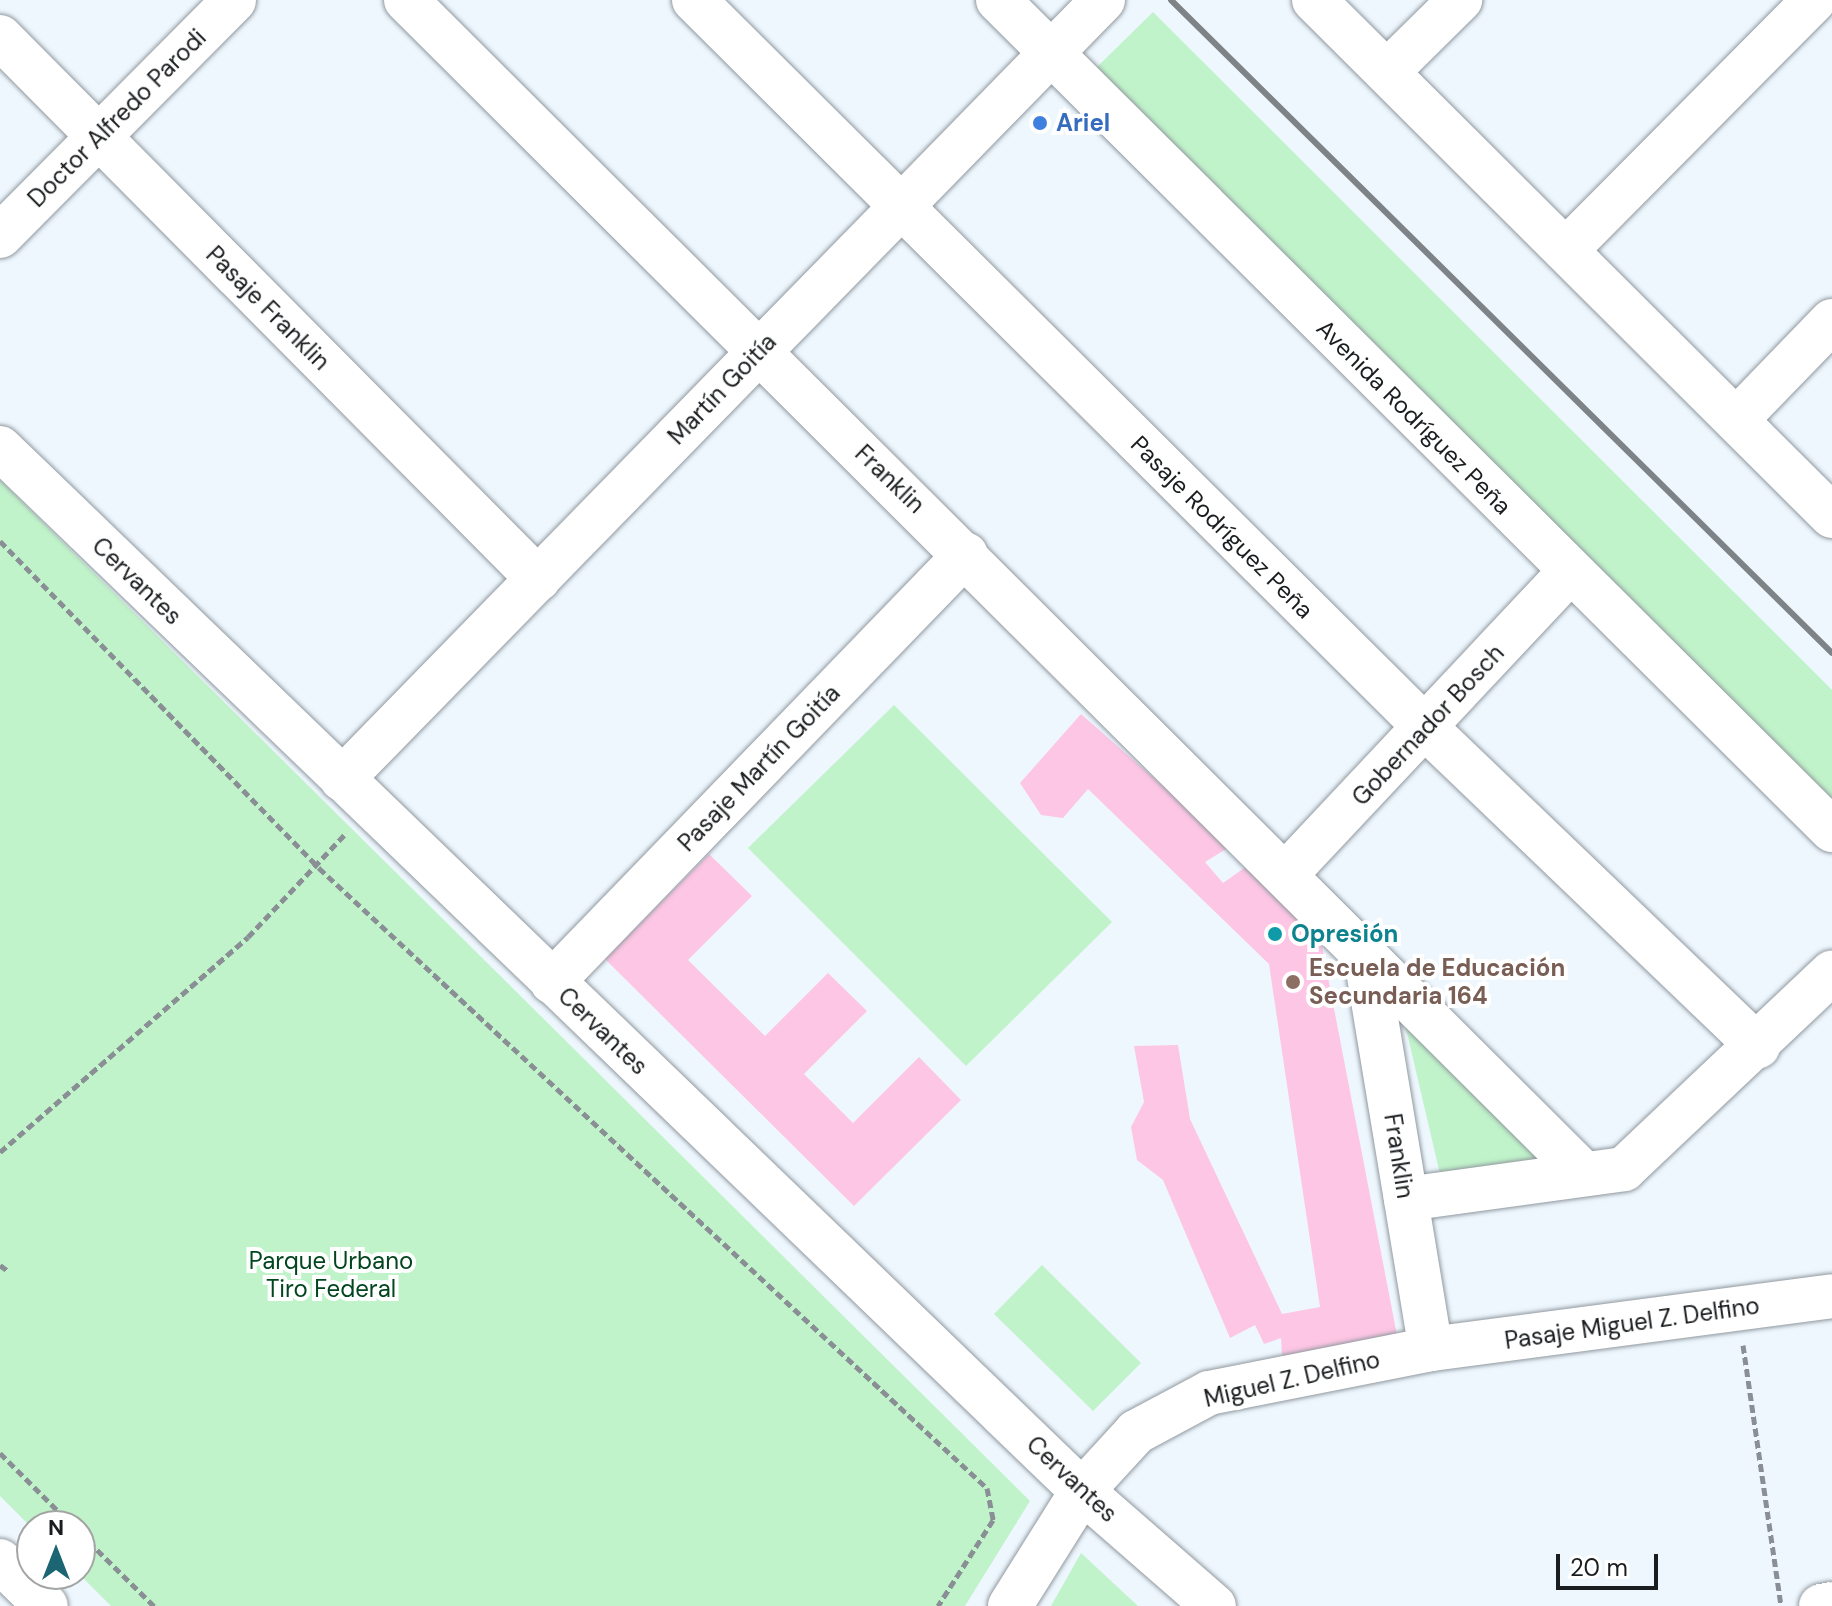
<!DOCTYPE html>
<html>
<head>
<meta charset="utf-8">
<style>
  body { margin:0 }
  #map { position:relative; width:1832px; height:1606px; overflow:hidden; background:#eef7fe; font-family:"DM Sans",sans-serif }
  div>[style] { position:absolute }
  .green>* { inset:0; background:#c0f3ca }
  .building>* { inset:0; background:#fdc6e4 }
  .path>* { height:5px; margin-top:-2.5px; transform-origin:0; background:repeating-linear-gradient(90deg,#898f94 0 8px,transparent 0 12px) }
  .roads { filter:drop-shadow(0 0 2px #91999f) drop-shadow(0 0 2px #91999f) }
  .minor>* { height:44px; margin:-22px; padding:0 22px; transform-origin:22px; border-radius:22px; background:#fff }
  .major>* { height:44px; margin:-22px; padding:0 22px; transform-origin:22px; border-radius:22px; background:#fff }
  .rail>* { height:6px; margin:-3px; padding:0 3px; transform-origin:3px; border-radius:3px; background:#7d8387 }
  .dots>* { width:22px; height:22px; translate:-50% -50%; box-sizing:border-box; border:4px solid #fff; border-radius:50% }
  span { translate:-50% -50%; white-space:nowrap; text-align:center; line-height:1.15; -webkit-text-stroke:8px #fff; paint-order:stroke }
  .street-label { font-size:24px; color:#1a1d1f }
  .shop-label { font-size:24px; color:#366cbe; font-weight:700 }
  .left { translate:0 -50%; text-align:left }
  .culture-label { font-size:24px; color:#0d838f; font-weight:700 }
  .education-label { font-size:24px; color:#785e54; font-weight:700 }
  .park-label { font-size:24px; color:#02451e }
  .north { position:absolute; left:16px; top:1510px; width:80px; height:80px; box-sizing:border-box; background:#fff; border:2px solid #a3a5a5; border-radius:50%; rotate:0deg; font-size:22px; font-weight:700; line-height:32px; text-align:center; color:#1a1d1f }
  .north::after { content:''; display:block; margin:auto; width:28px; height:36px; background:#1c6572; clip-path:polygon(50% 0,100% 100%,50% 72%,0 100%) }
  .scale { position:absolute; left:1556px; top:1554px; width:102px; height:36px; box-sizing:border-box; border:4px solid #1a1d1f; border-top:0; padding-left:10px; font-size:24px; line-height:28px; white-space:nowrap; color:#1a1d1f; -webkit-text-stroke:6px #fff; paint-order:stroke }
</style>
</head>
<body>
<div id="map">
  <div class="green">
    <i style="clip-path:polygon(1153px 12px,1832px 690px,1832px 806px,1094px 70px)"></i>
    <i style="clip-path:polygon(0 480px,1030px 1501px,965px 1606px,111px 1606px,79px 1574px,80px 1526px,32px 1528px,0 1496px)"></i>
    <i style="clip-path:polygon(894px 705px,1112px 922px,966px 1066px,748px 848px)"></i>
    <i style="clip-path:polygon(1404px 1020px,1551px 1160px,1440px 1174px)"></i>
    <i style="clip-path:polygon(1042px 1265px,1141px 1363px,1093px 1411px,994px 1314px)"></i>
    <i style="clip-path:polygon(1081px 1553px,1138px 1606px,1051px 1606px)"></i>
  </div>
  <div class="building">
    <i style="clip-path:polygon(1081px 714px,1231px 846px,1205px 862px,1223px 883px,1247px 866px,1322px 946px,1400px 1351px,1283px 1372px,1281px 1338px,1264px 1344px,1255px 1325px,1230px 1338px,1163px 1180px,1137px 1160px,1131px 1127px,1144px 1102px,1134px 1046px,1178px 1045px,1190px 1119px,1282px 1314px,1320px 1307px,1269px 964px,1088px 789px,1063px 818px,1041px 815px,1020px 783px)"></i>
    <i style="clip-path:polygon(709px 854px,752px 896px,688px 960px,765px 1036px,828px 973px,867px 1011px,804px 1074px,853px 1123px,919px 1057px,961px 1100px,854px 1206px,605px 959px)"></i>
  </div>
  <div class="path">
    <i style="left:0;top:541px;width:457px;rotate:45.7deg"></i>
    <i style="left:319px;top:868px;width:911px;rotate:42.87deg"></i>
    <i style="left:987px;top:1488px;width:33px;rotate:79deg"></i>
    <i style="left:993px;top:1520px;width:102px;rotate:122.6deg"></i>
    <i style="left:0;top:1152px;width:328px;rotate:-40.9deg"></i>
    <i style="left:248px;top:937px;width:143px;rotate:-46.7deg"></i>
    <i style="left:0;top:1265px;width:10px;rotate:37deg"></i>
    <i style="left:1743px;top:1345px;width:262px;rotate:81.7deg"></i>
    <i style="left:0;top:1453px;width:103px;rotate:45deg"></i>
    <i style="left:80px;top:1533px;width:104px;rotate:44.6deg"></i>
  </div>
  <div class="roads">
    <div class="minor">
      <i style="left:406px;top:0;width:1663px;rotate:44.9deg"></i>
      <i style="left:694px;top:0;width:1032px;rotate:44.84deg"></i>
      <i style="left:1426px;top:728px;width:460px;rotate:43.8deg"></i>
      <i style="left:998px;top:0;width:1177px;rotate:44.86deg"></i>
      <i style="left:1314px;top:0;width:731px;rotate:44.89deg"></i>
      <i style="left:0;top:37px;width:764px;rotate:45.21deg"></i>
      <i style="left:1387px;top:72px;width:103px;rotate:-44.6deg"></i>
      <i style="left:0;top:236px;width:332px;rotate:-45.2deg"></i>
      <i style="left:1566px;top:250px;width:352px;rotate:-45.2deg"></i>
      <i style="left:1736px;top:420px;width:138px;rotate:-45.9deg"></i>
      <i style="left:0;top:448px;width:1503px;rotate:43.95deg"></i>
      <i style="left:1082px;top:1491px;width:175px;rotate:41.1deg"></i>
      <i style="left:342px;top:779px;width:1089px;rotate:-45.67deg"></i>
      <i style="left:1285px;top:875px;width:415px;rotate:-46.8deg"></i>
      <i style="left:1367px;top:964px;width:390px;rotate:80.6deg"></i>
      <i style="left:552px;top:982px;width:595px;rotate:-45.95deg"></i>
      <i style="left:1406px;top:1199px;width:220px;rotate:-7.8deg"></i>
      <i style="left:1624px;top:1169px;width:286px;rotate:-43.4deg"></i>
      <i style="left:1010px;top:1606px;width:136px;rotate:-57.9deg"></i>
      <i style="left:1082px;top:1491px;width:80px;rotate:-47.5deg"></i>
      <i style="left:1136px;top:1432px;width:83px;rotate:-28.1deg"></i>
      <i style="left:1209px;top:1393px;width:226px;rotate:-11.2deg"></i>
      <i style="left:1431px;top:1349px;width:404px;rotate:-7.5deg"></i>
      <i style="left:1821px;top:1606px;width:11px;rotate:-10deg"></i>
    </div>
    <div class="major">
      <i style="left:0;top:1561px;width:64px;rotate:44.4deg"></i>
    </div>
  </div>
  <div class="rail">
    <i style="left:1171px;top:0;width:929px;rotate:44.65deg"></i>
  </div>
  <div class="dots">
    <i style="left:1040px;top:123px;background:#3f7fe0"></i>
    <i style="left:1275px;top:934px;background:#0f9aa8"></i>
    <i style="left:1293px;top:982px;background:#8d6e63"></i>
  </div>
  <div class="street-label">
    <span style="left:117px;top:118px;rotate:-45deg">Doctor Alfredo Parodi</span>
    <span style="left:268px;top:308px;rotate:45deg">Pasaje Franklin</span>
    <span style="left:722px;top:389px;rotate:-46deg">Martín Goitía</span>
    <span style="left:1414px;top:417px;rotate:45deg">Avenida Rodríguez Peña</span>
    <span style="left:890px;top:479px;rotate:44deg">Franklin</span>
    <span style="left:1222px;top:527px;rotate:45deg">Pasaje Rodríguez Peña</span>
    <span style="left:137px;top:581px;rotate:44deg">Cervantes</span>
    <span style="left:1428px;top:725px;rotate:-47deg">Gobernador Bosch</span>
    <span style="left:759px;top:768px;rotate:-46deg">Pasaje Martín Goitía</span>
    <span style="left:603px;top:1031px;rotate:44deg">Cervantes</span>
    <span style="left:1399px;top:1156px;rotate:81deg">Franklin</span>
    <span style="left:1632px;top:1323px;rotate:-8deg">Pasaje Miguel Z. Delfino</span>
    <span style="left:1292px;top:1379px;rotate:-13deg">Miguel Z. Delfino</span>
    <span style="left:1072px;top:1479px;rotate:43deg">Cervantes</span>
  </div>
  <div class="shop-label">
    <span class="left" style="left:1056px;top:123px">Ariel</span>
  </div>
  <div class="culture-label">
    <span class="left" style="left:1291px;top:934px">Opresión</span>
  </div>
  <div class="education-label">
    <span class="left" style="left:1309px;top:982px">Escuela de Educación<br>Secundaria 164</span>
  </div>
  <div class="park-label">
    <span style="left:331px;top:1275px">Parque Urbano<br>Tiro Federal</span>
  </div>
  <div class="north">N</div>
  <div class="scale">20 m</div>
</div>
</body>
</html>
